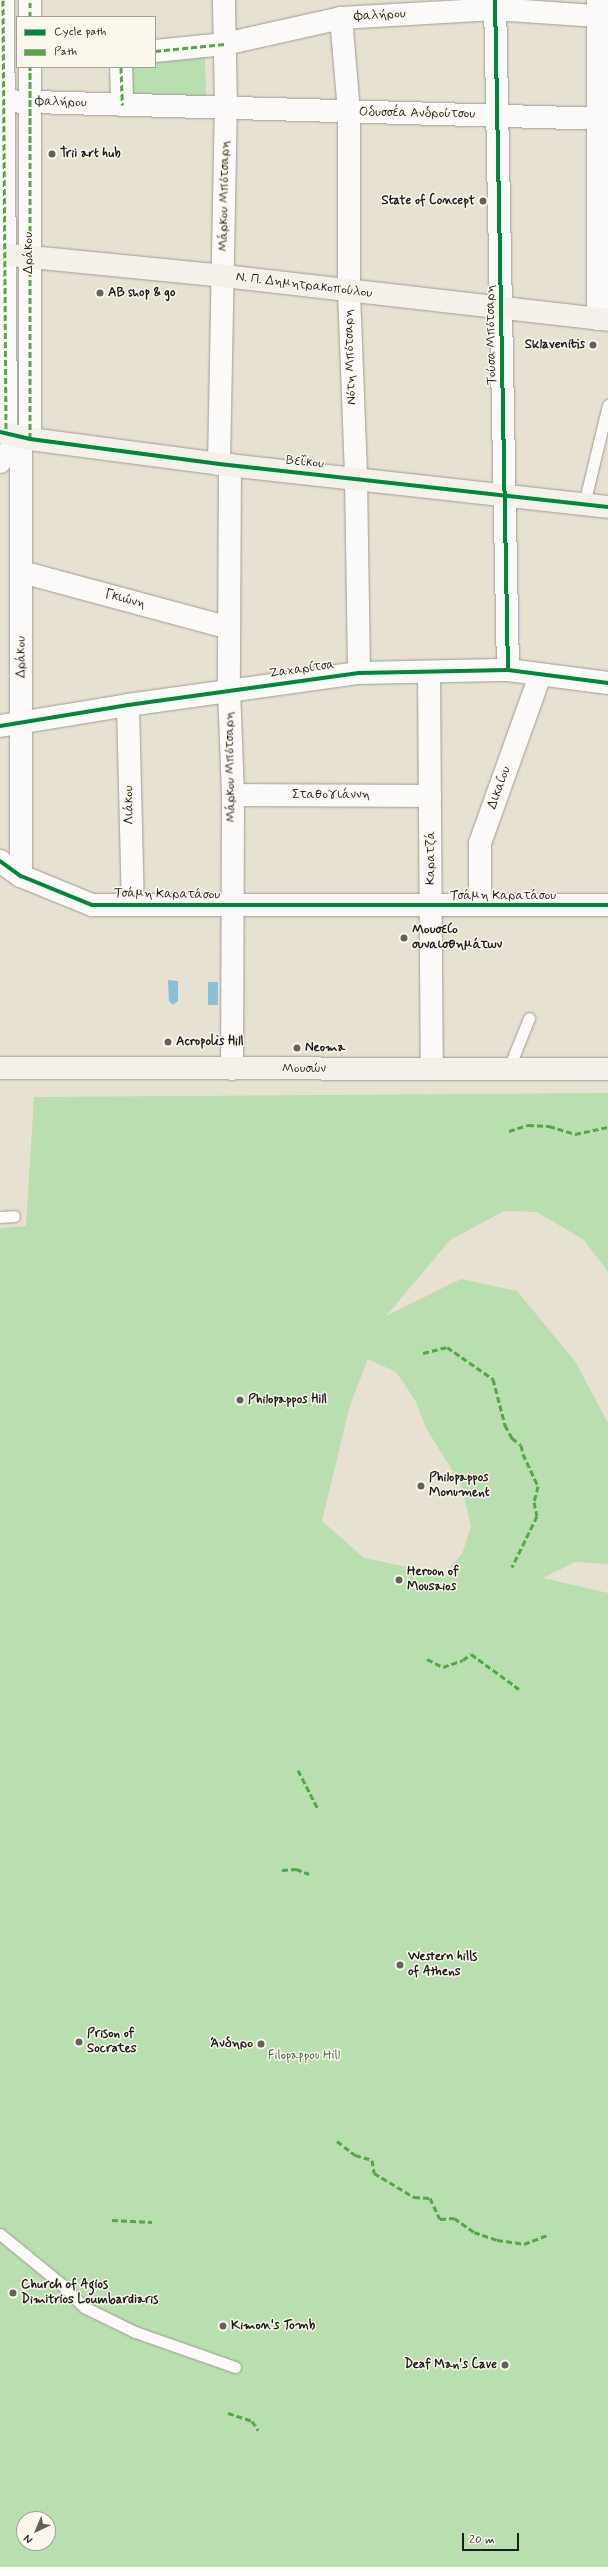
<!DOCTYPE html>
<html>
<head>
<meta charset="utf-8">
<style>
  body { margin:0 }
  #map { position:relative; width:608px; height:2567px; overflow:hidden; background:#e7e1d2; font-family:Mynerve,sans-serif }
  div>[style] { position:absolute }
  .green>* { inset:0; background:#b9deb0 }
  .water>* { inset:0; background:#89bfd8 }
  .roads { filter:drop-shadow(0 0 1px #9e9a92) drop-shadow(0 0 1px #9e9a92) }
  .lane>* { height:11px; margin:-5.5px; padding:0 5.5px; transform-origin:5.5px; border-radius:5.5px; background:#fbfaf8 }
  .street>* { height:22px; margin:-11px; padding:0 11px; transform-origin:11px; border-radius:11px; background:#fbfaf8 }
  .secondary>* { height:22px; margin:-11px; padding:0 11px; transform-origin:11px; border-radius:11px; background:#f4f0ea }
  .quiet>* { height:3px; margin-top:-1.5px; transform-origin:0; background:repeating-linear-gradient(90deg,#52a943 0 6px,transparent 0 9px) }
  .cycleway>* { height:4px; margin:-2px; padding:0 2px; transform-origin:2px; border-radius:2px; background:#00873e }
  .dots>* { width:11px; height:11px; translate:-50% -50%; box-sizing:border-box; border:2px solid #fbf7ec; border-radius:50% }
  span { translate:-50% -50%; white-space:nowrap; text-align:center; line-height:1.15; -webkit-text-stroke:3px #fbf7ec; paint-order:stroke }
  .street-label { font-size:13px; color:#1c1c1c }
  .poi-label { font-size:13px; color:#1c1c1c; font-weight:700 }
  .left { translate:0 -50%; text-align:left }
  .right { translate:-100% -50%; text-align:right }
  .park-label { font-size:13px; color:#465f46 }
  .legend { position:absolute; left:16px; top:16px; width:140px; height:52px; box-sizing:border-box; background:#fbf7ec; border:1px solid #a29f99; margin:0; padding:5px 7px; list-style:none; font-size:12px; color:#1c1c1c }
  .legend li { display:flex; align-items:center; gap:8px; height:20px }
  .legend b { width:20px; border:1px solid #a29f99 }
  .north { position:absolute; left:16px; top:2511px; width:40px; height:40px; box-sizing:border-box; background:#fbf7ec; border:1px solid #a29f99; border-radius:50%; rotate:224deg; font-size:11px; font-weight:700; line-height:16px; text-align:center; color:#1c1c1c }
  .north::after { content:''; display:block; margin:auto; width:14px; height:18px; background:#63615c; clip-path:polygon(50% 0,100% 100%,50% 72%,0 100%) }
  .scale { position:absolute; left:462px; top:2533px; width:57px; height:18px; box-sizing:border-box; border:2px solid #1c1c1c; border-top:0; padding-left:5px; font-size:12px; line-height:14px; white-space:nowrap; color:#1c1c1c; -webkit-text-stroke:3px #fbf7ec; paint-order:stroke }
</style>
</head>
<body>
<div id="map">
  <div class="green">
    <i style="clip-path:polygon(205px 57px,206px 97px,132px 100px,130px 67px,155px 67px,155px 59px)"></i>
    <i style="clip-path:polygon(evenodd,608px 1093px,608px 1272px,584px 1240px,537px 1212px,504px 1211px,450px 1240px,386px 1316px,461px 1279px,517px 1291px,575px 1361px,608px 1423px,608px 1564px,575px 1562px,543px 1578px,608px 1593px,608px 2567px,0 2567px,0 1228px,26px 1226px,34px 1097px,608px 1093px,368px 1359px,396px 1372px,415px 1400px,427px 1430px,461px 1484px,471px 1526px,462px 1554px,449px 1568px,450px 1576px,364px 1558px,322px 1521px,350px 1405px,368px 1359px,608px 1093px,24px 2519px,48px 2519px,48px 2543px,24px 2543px,24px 2519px)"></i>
  </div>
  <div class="water">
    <i style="clip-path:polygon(168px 980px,178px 981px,178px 1001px,173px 1005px,169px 1001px)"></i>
    <i style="clip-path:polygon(208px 982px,218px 982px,218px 1005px,208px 1005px)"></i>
  </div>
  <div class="roads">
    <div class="lane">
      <i style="left:584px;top:504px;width:102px;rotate:-76.4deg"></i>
      <i style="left:508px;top:1070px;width:56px;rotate:-68deg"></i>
      <i style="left:0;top:1217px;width:14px;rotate:-4deg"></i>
      <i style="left:0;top:2234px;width:79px;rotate:39.3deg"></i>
      <i style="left:61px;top:2284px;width:33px;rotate:45deg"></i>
      <i style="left:84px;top:2307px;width:57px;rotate:26.1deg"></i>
      <i style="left:135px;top:2332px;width:106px;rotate:19.3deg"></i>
    </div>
    <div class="street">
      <i style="left:3px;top:0;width:434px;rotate:89.6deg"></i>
      <i style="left:495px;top:0;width:670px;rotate:88.89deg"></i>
      <i style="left:598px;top:0;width:319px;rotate:90deg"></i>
      <i style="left:30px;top:17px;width:17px;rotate:-90deg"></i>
      <i style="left:341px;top:18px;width:94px;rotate:85.1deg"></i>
      <i style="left:349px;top:112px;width:180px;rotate:90deg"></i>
      <i style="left:349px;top:292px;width:186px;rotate:87.8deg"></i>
      <i style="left:356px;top:478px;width:195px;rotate:89.1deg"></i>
      <i style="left:155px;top:51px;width:70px;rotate:-5.7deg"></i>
      <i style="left:225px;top:44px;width:119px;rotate:-12.6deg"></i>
      <i style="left:341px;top:18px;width:154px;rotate:-3.3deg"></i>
      <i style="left:495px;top:9px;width:113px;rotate:4deg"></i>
      <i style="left:121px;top:67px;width:38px;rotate:88deg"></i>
      <i style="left:0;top:101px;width:608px;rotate:1.7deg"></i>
      <i style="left:30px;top:439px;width:372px;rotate:-90deg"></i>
      <i style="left:0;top:462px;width:33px;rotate:-50deg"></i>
      <i style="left:219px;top:464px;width:357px;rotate:-88.9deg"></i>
      <i style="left:226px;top:107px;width:107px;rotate:-91.1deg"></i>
      <i style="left:230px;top:465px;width:225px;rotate:90.3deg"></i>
      <i style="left:229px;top:690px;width:105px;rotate:87.8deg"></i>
      <i style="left:233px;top:795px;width:274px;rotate:90.2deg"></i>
      <i style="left:22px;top:572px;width:214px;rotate:15.1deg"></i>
      <i style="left:429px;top:672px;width:397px;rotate:89.6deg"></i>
      <i style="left:128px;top:705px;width:200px;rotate:88.6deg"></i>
      <i style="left:0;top:726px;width:130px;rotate:-9.3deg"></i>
      <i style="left:128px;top:705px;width:233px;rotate:-7.9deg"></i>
      <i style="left:359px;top:673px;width:149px;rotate:-1.2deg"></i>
      <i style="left:508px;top:670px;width:101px;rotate:7.4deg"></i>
      <i style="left:233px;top:795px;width:197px;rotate:0.3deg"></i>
      <i style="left:0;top:861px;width:26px;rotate:36deg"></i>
      <i style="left:21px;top:876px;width:77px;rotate:22.2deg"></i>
      <i style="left:92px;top:905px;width:516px"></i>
      <i style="left:21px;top:876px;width:439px;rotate:-90deg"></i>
      <i style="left:480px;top:905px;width:62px;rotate:-90deg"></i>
      <i style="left:480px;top:843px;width:178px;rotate:-70.3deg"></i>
    </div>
    <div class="secondary">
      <i style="left:0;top:254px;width:225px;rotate:5.6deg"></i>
      <i style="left:224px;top:276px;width:387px;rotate:6.5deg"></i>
      <i style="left:0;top:432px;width:31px;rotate:13deg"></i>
      <i style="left:30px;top:439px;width:191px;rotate:7.5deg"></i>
      <i style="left:219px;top:464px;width:391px;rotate:6.3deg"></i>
      <i style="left:0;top:1068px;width:608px;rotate:0.09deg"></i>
    </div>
  </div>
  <div class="quiet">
    <i style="left:3px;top:0;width:434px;rotate:89.6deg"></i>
    <i style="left:30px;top:17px;width:17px;rotate:-90deg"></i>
    <i style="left:155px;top:51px;width:70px;rotate:-5.7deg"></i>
    <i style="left:121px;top:67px;width:38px;rotate:88deg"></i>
    <i style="left:30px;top:439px;width:372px;rotate:-90deg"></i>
    <i style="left:509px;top:1131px;width:20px;rotate:-18deg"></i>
    <i style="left:528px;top:1125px;width:21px;rotate:3deg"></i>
    <i style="left:549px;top:1126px;width:27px;rotate:17deg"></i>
    <i style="left:575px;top:1134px;width:34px;rotate:-12deg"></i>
    <i style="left:423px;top:1353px;width:25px;rotate:-14deg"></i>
    <i style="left:447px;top:1347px;width:56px;rotate:34.8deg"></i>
    <i style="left:493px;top:1379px;width:48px;rotate:75.4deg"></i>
    <i style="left:505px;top:1425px;width:15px;rotate:62deg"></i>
    <i style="left:512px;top:1438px;width:11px;rotate:38deg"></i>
    <i style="left:521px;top:1445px;width:9px;rotate:77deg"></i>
    <i style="left:523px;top:1454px;width:35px;rotate:65deg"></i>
    <i style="left:538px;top:1486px;width:16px;rotate:104deg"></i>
    <i style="left:534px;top:1502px;width:14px;rotate:78deg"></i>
    <i style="left:537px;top:1516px;width:57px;rotate:116.1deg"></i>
    <i style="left:427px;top:1659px;width:18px;rotate:27deg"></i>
    <i style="left:443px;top:1667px;width:21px;rotate:-19deg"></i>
    <i style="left:463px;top:1660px;width:10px;rotate:-37deg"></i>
    <i style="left:471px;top:1654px;width:59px;rotate:36.1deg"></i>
    <i style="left:519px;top:1689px;width:4px;rotate:-153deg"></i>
    <i style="left:298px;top:1770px;width:44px;rotate:62.9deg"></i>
    <i style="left:282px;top:1870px;width:14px;rotate:-4deg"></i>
    <i style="left:296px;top:1869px;width:14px;rotate:21deg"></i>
    <i style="left:337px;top:2141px;width:23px;rotate:38deg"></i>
    <i style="left:355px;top:2155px;width:18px;rotate:16deg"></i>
    <i style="left:372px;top:2160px;width:13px;rotate:81deg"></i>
    <i style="left:374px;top:2173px;width:47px;rotate:31deg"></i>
    <i style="left:414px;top:2197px;width:16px;rotate:4deg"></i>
    <i style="left:430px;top:2198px;width:23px;rotate:65deg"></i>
    <i style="left:440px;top:2219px;width:14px;rotate:-4deg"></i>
    <i style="left:454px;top:2218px;width:24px;rotate:35deg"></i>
    <i style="left:474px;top:2232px;width:24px;rotate:19deg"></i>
    <i style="left:497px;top:2240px;width:27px;rotate:8deg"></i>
    <i style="left:524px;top:2244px;width:26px;rotate:-21deg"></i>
    <i style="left:112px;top:2220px;width:40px;rotate:2.9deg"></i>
    <i style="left:228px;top:2413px;width:25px;rotate:18deg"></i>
    <i style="left:252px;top:2421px;width:11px;rotate:56deg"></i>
  </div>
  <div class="cycleway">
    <i style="left:495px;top:0;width:670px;rotate:88.89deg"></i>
    <i style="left:0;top:432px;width:31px;rotate:13deg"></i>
    <i style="left:30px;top:439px;width:191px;rotate:7.5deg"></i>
    <i style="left:219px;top:464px;width:391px;rotate:6.3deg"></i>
    <i style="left:0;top:726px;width:130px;rotate:-9.3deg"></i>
    <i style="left:128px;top:705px;width:233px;rotate:-7.9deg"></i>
    <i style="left:359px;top:673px;width:149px;rotate:-1.2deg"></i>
    <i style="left:508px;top:670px;width:101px;rotate:7.4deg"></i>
    <i style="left:0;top:861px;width:26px;rotate:36deg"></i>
    <i style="left:21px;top:876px;width:77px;rotate:22.2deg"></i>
    <i style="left:92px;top:905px;width:516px"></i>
  </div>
  <div class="dots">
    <i style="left:52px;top:154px;background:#63615c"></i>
    <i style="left:483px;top:201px;background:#63615c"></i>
    <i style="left:100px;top:293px;background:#63615c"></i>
    <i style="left:593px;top:345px;background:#63615c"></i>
    <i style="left:404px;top:938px;background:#63615c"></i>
    <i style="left:168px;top:1042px;background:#63615c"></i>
    <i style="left:297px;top:1048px;background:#63615c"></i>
    <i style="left:240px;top:1400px;background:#63615c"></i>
    <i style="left:421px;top:1486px;background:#63615c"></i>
    <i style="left:399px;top:1580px;background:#63615c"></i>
    <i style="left:400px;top:1965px;background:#63615c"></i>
    <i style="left:79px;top:2042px;background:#63615c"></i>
    <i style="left:261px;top:2044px;background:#63615c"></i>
    <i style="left:13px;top:2293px;background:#63615c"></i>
    <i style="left:223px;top:2326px;background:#63615c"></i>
    <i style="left:505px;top:2365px;background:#63615c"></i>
  </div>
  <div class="street-label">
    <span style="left:380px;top:16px;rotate:-3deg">Φαλήρου</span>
    <span style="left:61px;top:103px;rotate:2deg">Φαλήρου</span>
    <span style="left:417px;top:114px;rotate:1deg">Οδυσσέα Ανδρούτσου</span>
    <span style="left:225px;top:196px;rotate:-89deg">Μάρκου Μπότσαρη</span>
    <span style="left:29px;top:253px;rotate:-90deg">Δράκου</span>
    <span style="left:304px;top:286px;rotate:7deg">Ν. Π. Δημητρακοπούλου</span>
    <span style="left:492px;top:335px;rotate:-91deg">Τούσα Μπότσαρη</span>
    <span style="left:351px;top:357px;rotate:-92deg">Νότη Μπότσαρη</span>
    <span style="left:305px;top:463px;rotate:6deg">Βεΐκου</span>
    <span style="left:125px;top:600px;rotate:15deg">Γκιώνη</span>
    <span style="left:22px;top:657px;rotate:-90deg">Δράκου</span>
    <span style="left:302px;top:670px;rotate:-8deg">Ζαχαρίτσα</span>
    <span style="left:231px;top:767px;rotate:-91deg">Μάρκου Μπότσαρη</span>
    <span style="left:500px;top:788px;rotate:-70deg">Δικαίου</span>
    <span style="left:331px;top:795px">Σταθογιάννη</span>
    <span style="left:130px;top:805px;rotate:-91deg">Λιάκου</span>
    <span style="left:431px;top:858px;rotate:-90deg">Καρατζά</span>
    <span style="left:167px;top:895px;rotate:1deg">Τσάμη Καρατάσου</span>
    <span style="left:503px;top:896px">Τσάμη Καρατάσου</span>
    <span style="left:304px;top:1069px">Μουσών</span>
  </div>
  <div class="poi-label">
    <span class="left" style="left:60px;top:154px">Trii art hub</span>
    <span class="right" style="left:475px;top:201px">State of Concept</span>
    <span class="left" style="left:108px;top:293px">AB shop &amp; go</span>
    <span class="right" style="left:585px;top:345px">Sklavenitis</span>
    <span class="left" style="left:412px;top:938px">Μουσείο<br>συναισθημάτων</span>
    <span class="left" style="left:176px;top:1042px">Acropolis Hill</span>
    <span class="left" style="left:305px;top:1048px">Neoma</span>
    <span class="left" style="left:248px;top:1400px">Philopappos Hill</span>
    <span class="left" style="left:429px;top:1486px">Philopappos<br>Monument</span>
    <span class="left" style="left:407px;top:1580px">Heroon of<br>Mousaios</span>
    <span class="left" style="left:408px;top:1965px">Western hills<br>of Athens</span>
    <span class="left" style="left:87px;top:2042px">Prison of<br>Socrates</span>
    <span class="right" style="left:253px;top:2044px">Άνδηρο</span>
    <span class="left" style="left:21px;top:2293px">Church of Agios<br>Dimitrios Loumbardiaris</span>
    <span class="left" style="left:231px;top:2326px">Kimon's Tomb</span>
    <span class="right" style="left:497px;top:2365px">Deaf Man's Cave</span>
  </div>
  <div class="park-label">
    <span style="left:304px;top:2056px">Filopappou Hill</span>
  </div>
  <ul class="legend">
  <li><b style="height:5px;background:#00873e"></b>Cycle path</li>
  <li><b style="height:5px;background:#52a943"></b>Path</li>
  </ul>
  <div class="north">N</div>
  <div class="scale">20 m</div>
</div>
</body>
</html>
